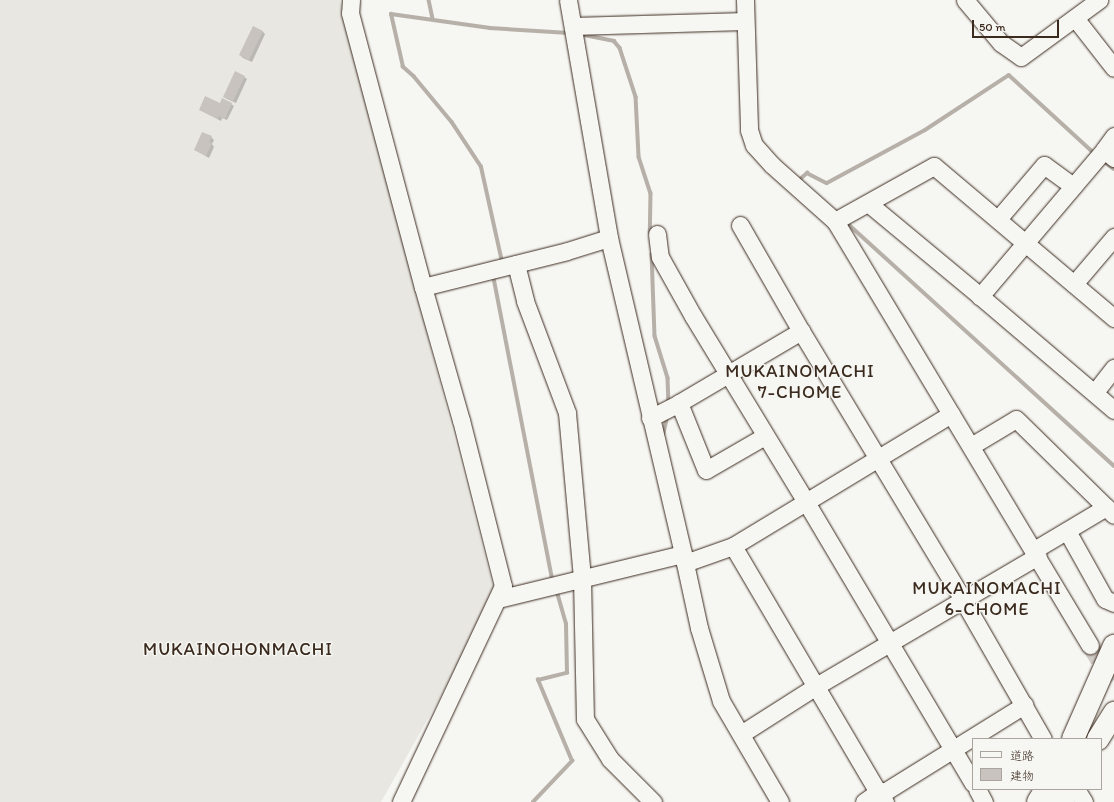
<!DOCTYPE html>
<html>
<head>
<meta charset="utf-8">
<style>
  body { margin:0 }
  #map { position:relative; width:1114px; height:802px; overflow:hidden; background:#f6f6f2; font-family:Itim,"Klee One",sans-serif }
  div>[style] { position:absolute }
  .built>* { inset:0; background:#e8e7e2 }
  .shadow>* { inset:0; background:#0003 }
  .stream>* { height:3.5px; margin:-1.75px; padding:0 1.75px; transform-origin:1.75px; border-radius:1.75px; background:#b6b0a9 }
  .building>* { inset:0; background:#c8c3be }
  .minor-tunnel>* { height:17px; margin-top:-8.5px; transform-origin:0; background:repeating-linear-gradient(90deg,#d1cdc8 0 17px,transparent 0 25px) }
  .roads { filter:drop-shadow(0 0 1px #3b2a1e) drop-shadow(0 0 1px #3b2a1e) }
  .minor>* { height:17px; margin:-8.5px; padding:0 8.5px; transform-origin:8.5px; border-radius:8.5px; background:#f6f6f2 }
  .highway>* { height:22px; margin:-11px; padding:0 11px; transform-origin:11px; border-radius:11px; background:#f6f6f2 }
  span { translate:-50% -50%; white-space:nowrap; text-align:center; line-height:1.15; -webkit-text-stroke:3px #f6f6f2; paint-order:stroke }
  .neighbourhood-label { font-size:18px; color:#3b2a1e; letter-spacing:1px }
  .legend { position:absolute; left:972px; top:738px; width:130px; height:52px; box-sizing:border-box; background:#f6f6f2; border:1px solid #aba49d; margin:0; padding:5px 7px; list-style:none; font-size:12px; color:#3b2a1e }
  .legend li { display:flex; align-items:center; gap:8px; height:20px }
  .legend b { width:20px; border:1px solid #aba49d }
  .scale { position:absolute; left:972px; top:20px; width:87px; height:18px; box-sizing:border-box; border:2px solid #3b2a1e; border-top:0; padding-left:5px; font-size:12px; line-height:14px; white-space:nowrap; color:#3b2a1e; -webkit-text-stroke:3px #f6f6f2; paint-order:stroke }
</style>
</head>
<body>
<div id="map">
  <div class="built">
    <i style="clip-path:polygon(0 0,340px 0,496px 598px,381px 802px,0 802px)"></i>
  </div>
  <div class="shadow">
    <i style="clip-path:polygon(262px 31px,265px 34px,252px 62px,243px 58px,240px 55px)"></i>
    <i style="clip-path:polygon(244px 77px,247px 79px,236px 103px,227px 99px,224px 97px)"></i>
    <i style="clip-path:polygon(231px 104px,234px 106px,227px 120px,222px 118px,221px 121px,200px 110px)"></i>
    <i style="clip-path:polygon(211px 137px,214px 140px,212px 144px,214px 147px,209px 158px,195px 150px)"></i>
  </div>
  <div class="stream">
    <i style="left:429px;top:0;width:19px;rotate:78deg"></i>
    <i style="left:579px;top:34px;width:36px;rotate:11deg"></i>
    <i style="left:614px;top:41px;width:9px;rotate:49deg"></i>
    <i style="left:620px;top:48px;width:52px;rotate:71.9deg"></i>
    <i style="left:636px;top:97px;width:60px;rotate:87.1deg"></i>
    <i style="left:639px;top:157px;width:38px;rotate:72deg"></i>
    <i style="left:651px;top:193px;width:39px;rotate:91deg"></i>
    <i style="left:1105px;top:162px;width:11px;rotate:38deg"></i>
    <i style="left:799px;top:180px;width:11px;rotate:-41deg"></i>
    <i style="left:807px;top:173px;width:22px;rotate:27deg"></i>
    <i style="left:827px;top:183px;width:111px;rotate:-28.4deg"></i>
    <i style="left:925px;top:130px;width:100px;rotate:-33.2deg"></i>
    <i style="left:1009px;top:75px;width:115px;rotate:42.5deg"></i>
    <i style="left:844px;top:220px;width:365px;rotate:42.3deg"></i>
    <i style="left:652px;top:254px;width:82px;rotate:87.9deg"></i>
    <i style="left:655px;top:336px;width:44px;rotate:72.8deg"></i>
    <i style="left:668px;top:378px;width:24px;rotate:88deg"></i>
    <i style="left:502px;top:262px;width:97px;rotate:-102.5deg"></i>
    <i style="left:481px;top:167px;width:53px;rotate:-123.4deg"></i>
    <i style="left:452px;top:123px;width:60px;rotate:-129.6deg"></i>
    <i style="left:414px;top:77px;width:15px;rotate:-138deg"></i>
    <i style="left:403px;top:67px;width:54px;rotate:-102.8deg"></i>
    <i style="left:391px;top:14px;width:100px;rotate:8deg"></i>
    <i style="left:490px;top:28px;width:79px;rotate:3.6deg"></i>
    <i style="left:500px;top:276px;width:6px;rotate:162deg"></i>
    <i style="left:494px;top:278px;width:309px;rotate:79deg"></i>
    <i style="left:663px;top:435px;width:22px;rotate:-77deg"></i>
    <i style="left:533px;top:802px;width:57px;rotate:-46.4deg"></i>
    <i style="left:572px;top:761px;width:88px;rotate:-112.8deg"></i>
    <i style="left:538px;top:680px;width:30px;rotate:-14deg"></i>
    <i style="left:567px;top:673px;width:49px;rotate:-91.2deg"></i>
    <i style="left:566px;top:624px;width:36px;rotate:-106deg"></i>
  </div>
  <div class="building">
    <i style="clip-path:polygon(253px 26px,263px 31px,249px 60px,239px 55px)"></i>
    <i style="clip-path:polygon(235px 71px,245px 76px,233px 101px,223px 97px)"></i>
    <i style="clip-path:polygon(205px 96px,220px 103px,222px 98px,232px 103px,225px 119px,219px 116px,218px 119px,199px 110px)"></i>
    <i style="clip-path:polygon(202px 132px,212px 136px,209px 142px,212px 143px,206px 156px,194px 150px)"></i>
  </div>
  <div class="minor-tunnel">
    <i style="left:1090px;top:645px;width:47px;rotate:59deg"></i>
  </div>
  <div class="roads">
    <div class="minor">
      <i style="left:351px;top:0;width:13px;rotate:94deg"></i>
      <i style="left:350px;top:13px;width:284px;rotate:75.1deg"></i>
      <i style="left:423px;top:287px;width:138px;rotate:74.1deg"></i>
      <i style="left:461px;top:420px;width:171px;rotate:75.8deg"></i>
      <i style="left:503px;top:586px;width:239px;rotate:115.3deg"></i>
      <i style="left:568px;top:0;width:242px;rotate:80.2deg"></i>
      <i style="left:609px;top:238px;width:325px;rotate:76.8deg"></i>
      <i style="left:683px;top:554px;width:76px;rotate:77.8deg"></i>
      <i style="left:699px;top:628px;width:76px;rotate:73.2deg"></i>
      <i style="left:721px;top:701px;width:117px;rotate:59.7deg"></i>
      <i style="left:745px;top:0;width:130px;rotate:88.2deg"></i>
      <i style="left:749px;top:130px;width:16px;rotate:72deg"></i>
      <i style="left:754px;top:145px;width:27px;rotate:48deg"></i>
      <i style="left:772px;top:165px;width:84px;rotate:41.6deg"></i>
      <i style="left:835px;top:221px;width:495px;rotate:59deg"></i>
      <i style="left:965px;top:0;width:56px;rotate:50.1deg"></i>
      <i style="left:1001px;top:43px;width:24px;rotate:35deg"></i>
      <i style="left:1021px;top:57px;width:97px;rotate:-36.2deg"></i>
      <i style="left:1075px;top:18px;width:63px;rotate:52deg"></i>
      <i style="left:573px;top:26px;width:172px;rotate:-1.7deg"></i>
      <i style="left:1114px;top:136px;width:17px;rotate:126deg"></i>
      <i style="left:1104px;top:150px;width:13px;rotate:39deg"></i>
      <i style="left:1104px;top:150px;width:192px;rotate:130.3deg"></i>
      <i style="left:980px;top:296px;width:176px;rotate:40.4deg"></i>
      <i style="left:868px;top:203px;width:146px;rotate:39.7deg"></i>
      <i style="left:998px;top:219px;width:71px;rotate:-49.6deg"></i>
      <i style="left:1044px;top:165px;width:36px;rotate:36deg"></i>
      <i style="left:835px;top:221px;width:113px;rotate:-29.1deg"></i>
      <i style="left:934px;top:166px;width:236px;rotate:40.2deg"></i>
      <i style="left:740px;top:225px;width:122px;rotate:60.1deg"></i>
      <i style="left:801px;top:331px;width:314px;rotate:58.9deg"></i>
      <i style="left:963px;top:600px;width:160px;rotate:60.1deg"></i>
      <i style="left:657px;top:234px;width:23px;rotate:83deg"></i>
      <i style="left:660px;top:257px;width:68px;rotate:60.8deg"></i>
      <i style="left:693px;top:316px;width:218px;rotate:58.7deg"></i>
      <i style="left:806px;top:502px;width:327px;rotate:59.3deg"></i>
      <i style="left:516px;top:264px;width:38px;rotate:76deg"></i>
      <i style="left:525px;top:301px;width:120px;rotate:69.4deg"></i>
      <i style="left:567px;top:413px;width:166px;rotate:84.8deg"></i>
      <i style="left:582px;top:578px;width:141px;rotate:88.8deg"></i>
      <i style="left:585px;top:719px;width:47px;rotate:58deg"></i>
      <i style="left:610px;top:759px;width:61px;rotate:45deg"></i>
      <i style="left:1074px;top:284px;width:62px;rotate:-49.6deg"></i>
      <i style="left:423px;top:287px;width:148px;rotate:-14deg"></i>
      <i style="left:567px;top:251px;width:44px;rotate:-17.2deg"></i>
      <i style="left:1095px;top:392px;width:31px;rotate:-52deg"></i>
      <i style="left:679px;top:403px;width:72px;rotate:68.1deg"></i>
      <i style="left:706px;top:470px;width:68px;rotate:-30deg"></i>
      <i style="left:650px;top:418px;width:33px;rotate:-27deg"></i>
      <i style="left:679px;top:403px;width:142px;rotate:-30.5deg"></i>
      <i style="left:971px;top:446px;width:52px;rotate:-31deg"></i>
      <i style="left:1016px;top:419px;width:137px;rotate:44.4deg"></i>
      <i style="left:1067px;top:531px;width:78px;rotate:60.8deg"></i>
      <i style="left:1105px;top:599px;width:10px;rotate:24deg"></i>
      <i style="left:733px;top:546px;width:286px;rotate:59.5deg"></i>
      <i style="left:878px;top:792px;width:12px;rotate:55deg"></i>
      <i style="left:1034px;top:550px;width:84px;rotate:-30.8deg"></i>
      <i style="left:685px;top:563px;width:51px;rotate:-19.5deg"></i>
      <i style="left:733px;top:546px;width:255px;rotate:-31.2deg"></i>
      <i style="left:498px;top:599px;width:190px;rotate:-13.7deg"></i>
      <i style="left:741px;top:734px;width:89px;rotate:-32.6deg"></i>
      <i style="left:816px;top:686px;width:257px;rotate:-30.4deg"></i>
      <i style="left:977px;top:789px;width:15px;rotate:62deg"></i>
      <i style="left:1076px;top:789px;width:15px;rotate:58deg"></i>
      <i style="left:864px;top:802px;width:17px;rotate:-36deg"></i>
      <i style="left:878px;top:792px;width:8px;rotate:-7deg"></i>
      <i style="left:886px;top:791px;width:163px;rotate:-31.9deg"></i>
    </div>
    <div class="highway">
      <i style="left:1073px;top:739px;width:102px;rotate:-66.2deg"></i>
      <i style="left:1098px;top:739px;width:31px;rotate:-58deg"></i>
      <i style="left:1038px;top:802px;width:15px;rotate:-58deg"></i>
      <i style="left:1061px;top:802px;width:15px;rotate:-58deg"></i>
    </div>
  </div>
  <div class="neighbourhood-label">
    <span style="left:800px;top:382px">MUKAINOMACHI<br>7-CHOME</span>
    <span style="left:987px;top:599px">MUKAINOMACHI<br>6-CHOME</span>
    <span style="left:238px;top:649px">MUKAINOHONMACHI</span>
  </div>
  <ul class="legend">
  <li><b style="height:5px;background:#f6f6f2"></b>道路</li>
  <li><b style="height:11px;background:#c8c3be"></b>建物</li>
  </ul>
  <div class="scale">50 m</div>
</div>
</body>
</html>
